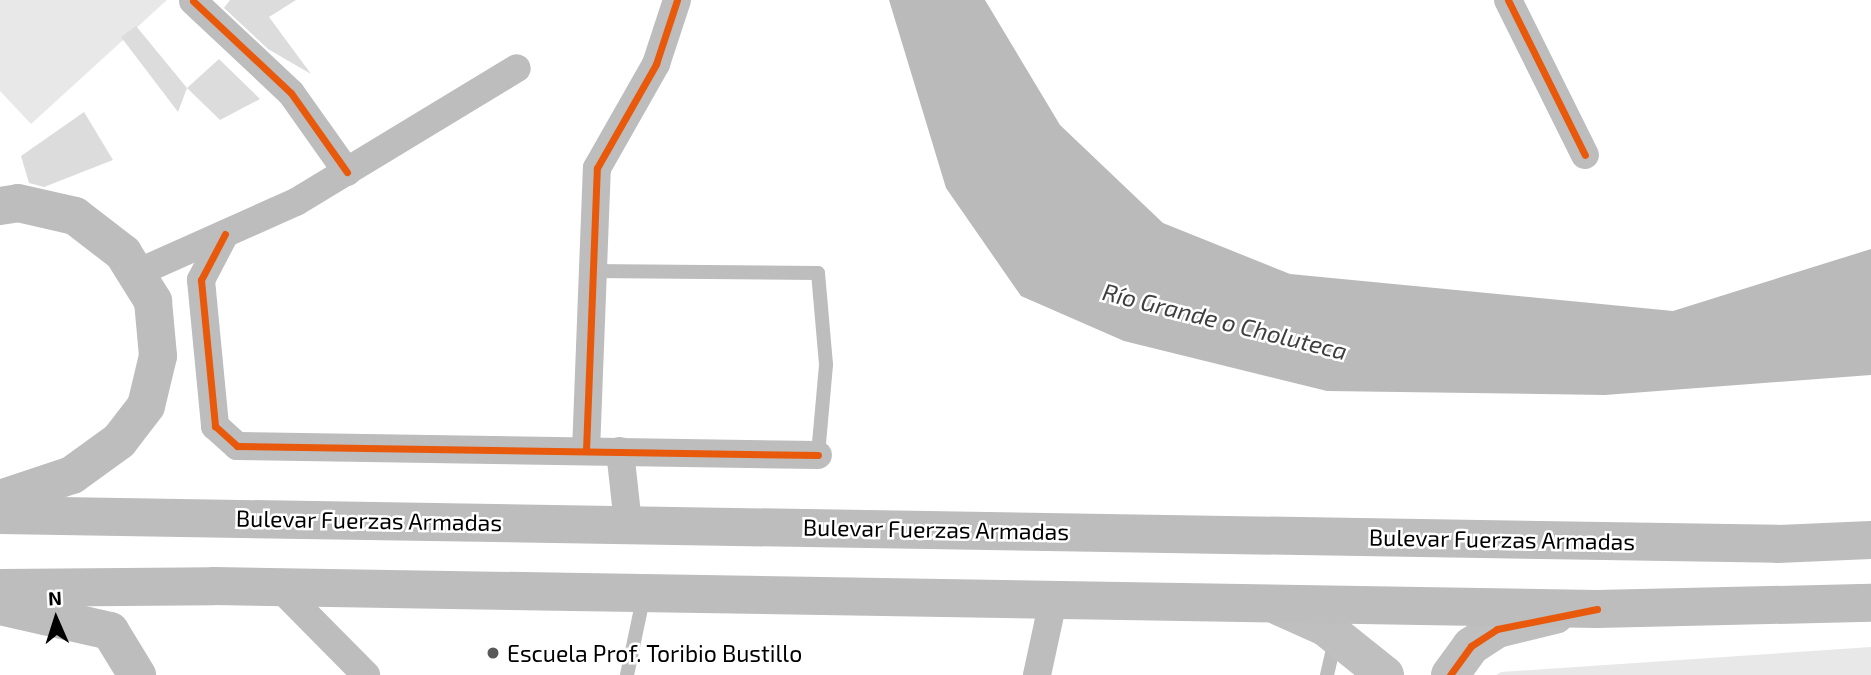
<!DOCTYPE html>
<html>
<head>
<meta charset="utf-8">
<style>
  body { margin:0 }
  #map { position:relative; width:1871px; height:675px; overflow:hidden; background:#fff; font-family:"Exo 2",sans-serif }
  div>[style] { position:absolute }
  .green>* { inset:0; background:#e8e8e8 }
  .water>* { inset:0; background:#bababa }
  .building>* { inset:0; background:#dcdcdc }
  .lane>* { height:14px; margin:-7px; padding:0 7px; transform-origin:7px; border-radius:7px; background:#bdbdbd }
  .street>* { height:28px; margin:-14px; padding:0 14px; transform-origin:14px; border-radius:14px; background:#bdbdbd }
  .secondary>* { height:38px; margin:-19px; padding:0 19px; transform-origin:19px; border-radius:19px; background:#bfbfbf }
  .highway>* { height:38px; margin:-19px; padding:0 19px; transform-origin:19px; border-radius:19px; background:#bdbdbd }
  .cycleway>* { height:7px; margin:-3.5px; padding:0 3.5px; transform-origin:3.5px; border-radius:3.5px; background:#e8590c }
  .dots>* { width:19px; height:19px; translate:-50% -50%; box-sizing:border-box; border:4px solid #fff; border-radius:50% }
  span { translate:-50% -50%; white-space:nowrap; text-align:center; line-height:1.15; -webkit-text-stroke:5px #fff; paint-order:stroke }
  .street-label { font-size:23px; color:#000 }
  .poi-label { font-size:23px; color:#000 }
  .left { translate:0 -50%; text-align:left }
  .water-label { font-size:24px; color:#3e3e3e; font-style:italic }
  .north { position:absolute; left:21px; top:584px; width:70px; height:70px; -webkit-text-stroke:5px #fff; paint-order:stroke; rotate:357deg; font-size:19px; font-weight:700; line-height:28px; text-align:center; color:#000 }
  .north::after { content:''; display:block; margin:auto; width:24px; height:32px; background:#000; clip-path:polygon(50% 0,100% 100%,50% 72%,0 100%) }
</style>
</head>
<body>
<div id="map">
  <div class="green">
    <i style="clip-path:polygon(0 0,167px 0,31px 124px,0 91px)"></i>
    <i style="clip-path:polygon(1871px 647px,1871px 675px,1496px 675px,1501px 672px)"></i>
  </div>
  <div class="water">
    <i style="clip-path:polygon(889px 0,985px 0,1060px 125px,1163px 223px,1290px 274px,1673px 311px,1871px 249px,1871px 375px,1605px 395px,1327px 391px,1124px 341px,1021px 296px,946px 188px)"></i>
  </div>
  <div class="building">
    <i style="clip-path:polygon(230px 0,296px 0,269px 17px,311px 74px,268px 49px,224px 8px)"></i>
    <i style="clip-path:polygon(136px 26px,187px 88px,178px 112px,121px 37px)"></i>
    <i style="clip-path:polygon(219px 59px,260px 99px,220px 120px,187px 88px)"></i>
    <i style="clip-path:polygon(84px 112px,113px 160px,44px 187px,29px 183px,21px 156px)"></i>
  </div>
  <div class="lane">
    <i style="left:591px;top:271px;width:227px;rotate:0.5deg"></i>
    <i style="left:818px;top:273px;width:92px;rotate:85deg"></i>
    <i style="left:826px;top:365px;width:90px;rotate:95.1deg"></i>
    <i style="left:627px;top:675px;width:83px;rotate:-78.1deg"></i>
    <i style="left:1327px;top:675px;width:36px;rotate:-77deg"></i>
  </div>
  <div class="street">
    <i style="left:1508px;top:0;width:173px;rotate:63.6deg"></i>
    <i style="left:193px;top:1px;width:134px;rotate:43.2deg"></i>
    <i style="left:291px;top:93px;width:97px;rotate:54.7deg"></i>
    <i style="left:225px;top:234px;width:52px;rotate:117.6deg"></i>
    <i style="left:201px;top:280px;width:147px;rotate:84.5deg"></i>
    <i style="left:215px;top:426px;width:30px;rotate:42deg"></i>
    <i style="left:237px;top:446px;width:581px;rotate:0.89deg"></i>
    <i style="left:137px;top:273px;width:174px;rotate:-24.1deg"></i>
    <i style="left:296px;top:202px;width:258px;rotate:-31.2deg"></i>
    <i style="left:586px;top:451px;width:283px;rotate:-87.8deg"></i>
    <i style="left:597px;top:168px;width:120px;rotate:-60.4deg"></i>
    <i style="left:656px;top:64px;width:67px;rotate:-71.8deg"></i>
    <i style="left:620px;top:451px;width:73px;rotate:83.7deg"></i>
    <i style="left:279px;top:587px;width:124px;rotate:45.3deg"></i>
    <i style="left:1037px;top:675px;width:76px;rotate:-77.8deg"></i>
  </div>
  <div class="secondary">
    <i style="left:1276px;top:605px;width:54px;rotate:24.2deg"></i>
    <i style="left:1325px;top:627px;width:77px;rotate:38.7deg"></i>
    <i style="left:1450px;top:675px;width:36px;rotate:-54deg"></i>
    <i style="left:1471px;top:646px;width:31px;rotate:-33deg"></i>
    <i style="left:1497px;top:629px;width:60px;rotate:-13.6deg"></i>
  </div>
  <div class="highway">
    <i style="left:0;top:206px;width:18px;rotate:-9deg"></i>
    <i style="left:18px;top:203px;width:58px;rotate:12.8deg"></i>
    <i style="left:75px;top:216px;width:61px;rotate:37.6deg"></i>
    <i style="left:123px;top:253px;width:57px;rotate:58deg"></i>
    <i style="left:153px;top:301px;width:55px;rotate:84.8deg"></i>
    <i style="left:158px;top:356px;width:51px;rotate:103.5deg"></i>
    <i style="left:146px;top:406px;width:44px;rotate:127.6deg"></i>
    <i style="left:119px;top:441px;width:58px;rotate:144.1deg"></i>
    <i style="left:72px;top:475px;width:76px;rotate:161.6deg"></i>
    <i style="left:0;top:515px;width:1777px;rotate:0.93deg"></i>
    <i style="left:1777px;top:544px;width:94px;rotate:-2.4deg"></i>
    <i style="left:0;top:588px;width:214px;rotate:-0.5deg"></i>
    <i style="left:214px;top:586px;width:1383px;rotate:0.95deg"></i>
    <i style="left:1597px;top:609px;width:274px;rotate:-1.3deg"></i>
    <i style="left:0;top:606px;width:113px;rotate:12.8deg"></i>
    <i style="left:110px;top:631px;width:52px;rotate:58.5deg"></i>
  </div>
  <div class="cycleway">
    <i style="left:1508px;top:0;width:173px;rotate:63.6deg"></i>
    <i style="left:193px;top:1px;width:134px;rotate:43.2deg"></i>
    <i style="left:291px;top:93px;width:97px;rotate:54.7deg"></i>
    <i style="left:225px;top:234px;width:52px;rotate:117.6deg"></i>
    <i style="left:201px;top:280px;width:147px;rotate:84.5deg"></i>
    <i style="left:215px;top:426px;width:30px;rotate:42deg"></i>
    <i style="left:237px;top:446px;width:581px;rotate:0.89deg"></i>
    <i style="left:586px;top:451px;width:283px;rotate:-87.8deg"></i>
    <i style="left:597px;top:168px;width:120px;rotate:-60.4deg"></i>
    <i style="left:656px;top:64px;width:67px;rotate:-71.8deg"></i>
    <i style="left:1450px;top:675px;width:36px;rotate:-54deg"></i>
    <i style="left:1471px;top:646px;width:31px;rotate:-33deg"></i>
    <i style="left:1497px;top:629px;width:102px;rotate:-11.3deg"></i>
  </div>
  <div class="dots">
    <i style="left:493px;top:653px;background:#595959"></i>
  </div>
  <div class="street-label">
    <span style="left:369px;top:520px;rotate:1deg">Bulevar Fuerzas Armadas</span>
    <span style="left:936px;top:529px;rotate:1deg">Bulevar Fuerzas Armadas</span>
    <span style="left:1502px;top:539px;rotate:1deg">Bulevar Fuerzas Armadas</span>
  </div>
  <div class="poi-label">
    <span class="left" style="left:507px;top:653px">Escuela Prof. Toribio Bustillo</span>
  </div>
  <div class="water-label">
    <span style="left:1225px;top:321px;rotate:14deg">Río Grande o Choluteca</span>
  </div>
  <div class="north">N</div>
</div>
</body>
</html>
